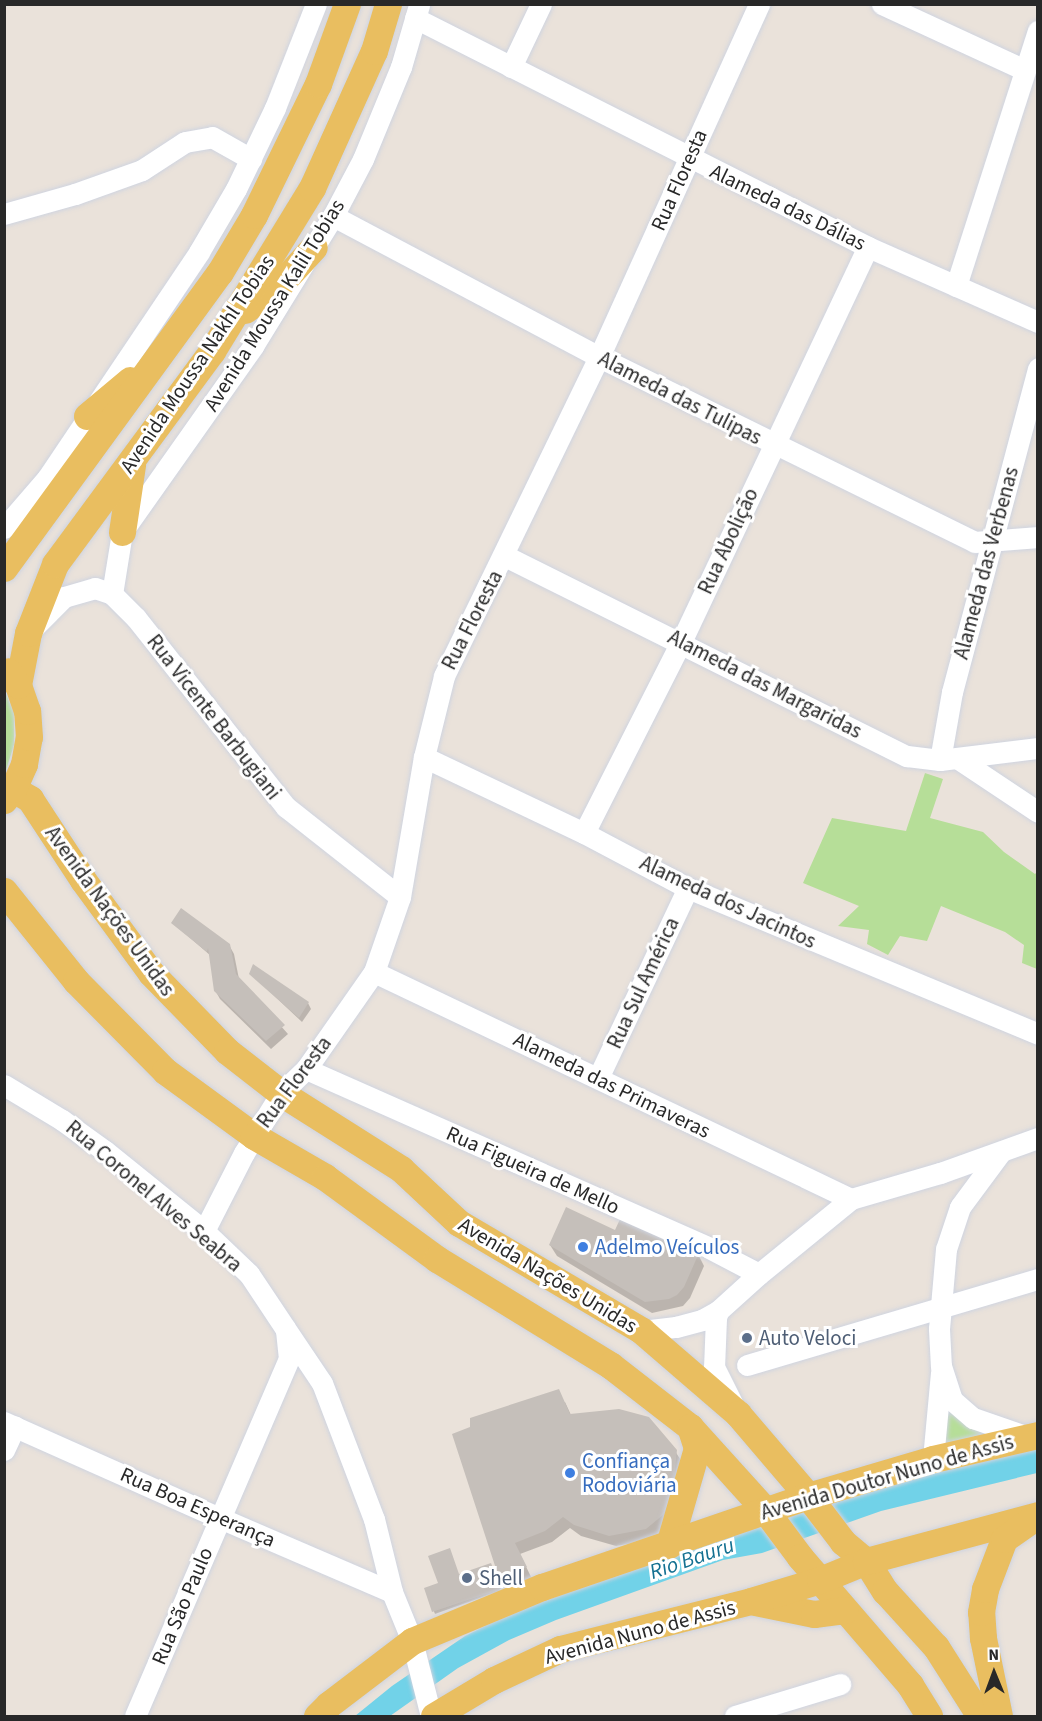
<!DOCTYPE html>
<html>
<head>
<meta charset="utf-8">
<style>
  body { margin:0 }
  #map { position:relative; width:1042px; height:1721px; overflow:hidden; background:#eae2da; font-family:"Source Sans 3",sans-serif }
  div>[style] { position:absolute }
  .green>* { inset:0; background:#b6de98 }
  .water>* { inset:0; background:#71d2e8 }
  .shadow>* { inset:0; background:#0003 }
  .building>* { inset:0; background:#c5bfba }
  .roads { filter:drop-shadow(0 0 2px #cfd4e0) drop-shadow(0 0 2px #cfd4e0) }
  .minor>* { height:21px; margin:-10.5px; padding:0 10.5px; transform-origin:10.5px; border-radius:10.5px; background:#fff }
  .major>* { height:27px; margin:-13.5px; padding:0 13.5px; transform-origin:13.5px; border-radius:13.5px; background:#e9be60 }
  .dots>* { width:16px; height:16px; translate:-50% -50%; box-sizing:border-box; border:3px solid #fff; border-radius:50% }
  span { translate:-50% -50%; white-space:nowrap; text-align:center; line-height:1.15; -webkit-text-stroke:6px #fff; paint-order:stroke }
  .street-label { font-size:21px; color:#282828 }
  .shop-label { font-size:21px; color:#366cbe }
  .left { translate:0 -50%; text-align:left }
  .service-label { font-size:21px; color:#4e5e75 }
  .water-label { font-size:22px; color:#137091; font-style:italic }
  .frame { position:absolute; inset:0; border:6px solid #282828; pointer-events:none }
  .north { position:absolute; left:964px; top:1643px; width:60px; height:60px; -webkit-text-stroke:4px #fff; paint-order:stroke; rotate:359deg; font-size:16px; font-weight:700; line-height:24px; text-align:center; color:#282828 }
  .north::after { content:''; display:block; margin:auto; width:21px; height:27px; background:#282828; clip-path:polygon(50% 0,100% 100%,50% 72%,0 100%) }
</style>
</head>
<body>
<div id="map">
  <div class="green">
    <i style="clip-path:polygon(4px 689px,14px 713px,14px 745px,5px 774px)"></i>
    <i style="clip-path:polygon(925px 773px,943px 779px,930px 818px,983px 832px,1004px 852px,1035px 874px,1037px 872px,1037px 969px,1022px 963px,1024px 945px,1005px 932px,941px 906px,927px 941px,900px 936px,888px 955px,867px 944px,869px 930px,838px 926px,859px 906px,803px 883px,832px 818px,906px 831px)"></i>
    <i style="clip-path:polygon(945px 1404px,997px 1432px,939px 1447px)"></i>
  </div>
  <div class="water">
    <i style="clip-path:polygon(1037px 1438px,1037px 1473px,881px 1511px,762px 1553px,723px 1560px,556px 1620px,509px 1640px,458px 1668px,390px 1716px,355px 1716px,392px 1686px,465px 1636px,513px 1612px,746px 1529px)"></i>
  </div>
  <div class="shadow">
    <i style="clip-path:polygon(173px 923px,229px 945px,234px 954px,239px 979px,288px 1034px,271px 1049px,220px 999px,215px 990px,211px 956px)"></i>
    <i style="clip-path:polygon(251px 974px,308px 1003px,311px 1009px,302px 1022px)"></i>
    <i style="clip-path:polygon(616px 1232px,698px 1254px,704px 1266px,690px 1298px,683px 1306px,652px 1313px,557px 1256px,550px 1245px)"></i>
    <i style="clip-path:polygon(565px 1402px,571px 1415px,675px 1451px,682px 1462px,669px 1527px,652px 1540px,616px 1546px,581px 1536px,570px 1528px,552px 1542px,520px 1554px,532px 1579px,507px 1588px,501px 1578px,454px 1434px)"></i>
    <i style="clip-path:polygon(492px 1566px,500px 1591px,435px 1614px,425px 1589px)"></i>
  </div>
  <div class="building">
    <i style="clip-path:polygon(181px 908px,230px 944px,236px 974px,285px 1025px,266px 1041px,214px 991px,208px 948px,207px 952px,171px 923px)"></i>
    <i style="clip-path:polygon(253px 964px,309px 1002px,299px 1018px,249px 974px)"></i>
    <i style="clip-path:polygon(566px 1207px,615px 1230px,621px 1217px,699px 1253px,684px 1287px,677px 1295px,669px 1299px,645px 1302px,549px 1245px)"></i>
    <i style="clip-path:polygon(559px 1389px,570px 1414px,619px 1409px,649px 1417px,677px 1450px,672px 1497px,663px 1515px,646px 1529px,609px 1536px,574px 1525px,563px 1517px,545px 1531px,515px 1543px,527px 1567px,499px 1578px,452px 1434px,470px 1427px,470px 1418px)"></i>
    <i style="clip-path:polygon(450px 1548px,459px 1574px,491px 1563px,501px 1589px,432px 1612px,424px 1588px,438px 1583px,428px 1556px)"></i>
  </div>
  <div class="roads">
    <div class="minor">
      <i style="left:882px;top:4px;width:157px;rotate:24.8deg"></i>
      <i style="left:415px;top:18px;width:508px;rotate:26.82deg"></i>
      <i style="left:868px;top:247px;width:186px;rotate:23.8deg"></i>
      <i style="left:511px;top:67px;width:70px;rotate:-64.5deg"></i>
      <i style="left:4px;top:214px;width:74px;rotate:-15.7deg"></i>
      <i style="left:75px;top:194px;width:71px;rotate:-19.7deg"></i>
      <i style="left:142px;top:170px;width:51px;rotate:-33.1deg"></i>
      <i style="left:185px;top:142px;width:27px;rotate:-10deg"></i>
      <i style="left:212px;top:137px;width:45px;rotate:29.4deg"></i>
      <i style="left:333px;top:216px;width:301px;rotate:27.9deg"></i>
      <i style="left:599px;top:357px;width:419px;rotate:26.2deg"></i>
      <i style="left:975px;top:542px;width:63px;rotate:-4.5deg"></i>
      <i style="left:956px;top:286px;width:268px;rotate:-72.2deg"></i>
      <i style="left:4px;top:528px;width:67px;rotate:-49.2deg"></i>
      <i style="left:48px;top:477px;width:271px;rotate:-56.1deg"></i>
      <i style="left:199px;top:252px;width:73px;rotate:-59.6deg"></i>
      <i style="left:236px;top:189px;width:90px;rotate:-64.3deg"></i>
      <i style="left:275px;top:108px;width:112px;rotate:-68.5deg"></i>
      <i style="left:505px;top:556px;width:449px;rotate:26.5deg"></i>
      <i style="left:907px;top:756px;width:33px;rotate:7deg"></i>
      <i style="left:940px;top:760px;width:99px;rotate:-7deg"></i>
      <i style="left:112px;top:594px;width:63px;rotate:-80.8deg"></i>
      <i style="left:122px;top:532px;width:228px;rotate:-54.8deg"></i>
      <i style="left:253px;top:346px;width:153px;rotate:-58.4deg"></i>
      <i style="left:333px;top:216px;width:64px;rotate:-62.2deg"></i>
      <i style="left:363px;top:159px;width:100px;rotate:-67.6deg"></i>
      <i style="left:401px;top:67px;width:65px;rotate:-73.8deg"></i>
      <i style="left:33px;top:628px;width:44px;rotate:-45deg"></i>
      <i style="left:64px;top:597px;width:32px;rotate:-16deg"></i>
      <i style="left:95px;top:588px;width:18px;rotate:19deg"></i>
      <i style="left:112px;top:594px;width:34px;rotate:45deg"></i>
      <i style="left:136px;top:618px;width:241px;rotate:51.6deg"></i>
      <i style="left:286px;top:807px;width:145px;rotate:38.3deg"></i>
      <i style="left:424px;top:757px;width:177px;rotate:25.4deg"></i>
      <i style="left:584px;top:833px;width:118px;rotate:27.9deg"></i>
      <i style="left:688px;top:888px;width:379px;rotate:22.6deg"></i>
      <i style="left:957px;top:758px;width:97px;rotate:33.7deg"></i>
      <i style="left:940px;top:760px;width:69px;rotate:-80deg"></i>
      <i style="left:952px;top:692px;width:335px;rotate:-75.1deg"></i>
      <i style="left:584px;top:833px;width:214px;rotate:-63.1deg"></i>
      <i style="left:681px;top:642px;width:437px;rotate:-64.7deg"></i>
      <i style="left:374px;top:972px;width:528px;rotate:25.45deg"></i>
      <i style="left:306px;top:1069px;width:441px;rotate:23.9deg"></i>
      <i style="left:709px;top:1248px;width:56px;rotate:27.5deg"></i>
      <i style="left:598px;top:1078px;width:210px;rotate:-64.7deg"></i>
      <i style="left:4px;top:1085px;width:68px;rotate:31.1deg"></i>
      <i style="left:62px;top:1120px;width:53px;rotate:35.8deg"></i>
      <i style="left:105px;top:1151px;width:127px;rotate:38.9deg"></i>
      <i style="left:204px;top:1231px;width:62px;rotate:43.7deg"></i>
      <i style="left:249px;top:1274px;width:65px;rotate:56.3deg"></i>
      <i style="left:285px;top:1328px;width:66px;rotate:56.1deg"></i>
      <i style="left:322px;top:1383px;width:146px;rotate:69.1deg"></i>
      <i style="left:374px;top:1519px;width:75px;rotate:76.1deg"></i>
      <i style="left:392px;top:1592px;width:53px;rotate:67.8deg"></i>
      <i style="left:412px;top:1641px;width:77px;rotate:75.8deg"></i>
      <i style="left:1000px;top:1153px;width:67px;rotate:126.5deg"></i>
      <i style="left:960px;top:1207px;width:44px;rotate:108.4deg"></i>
      <i style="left:946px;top:1249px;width:80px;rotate:95deg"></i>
      <i style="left:939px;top:1329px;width:37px;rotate:87deg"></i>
      <i style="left:941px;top:1366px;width:36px;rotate:72deg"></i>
      <i style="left:952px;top:1400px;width:28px;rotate:41deg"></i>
      <i style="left:973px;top:1418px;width:58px;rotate:19.1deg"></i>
      <i style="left:204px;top:1231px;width:88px;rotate:-62.9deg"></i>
      <i style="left:244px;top:1153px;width:70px;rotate:-58.3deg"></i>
      <i style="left:281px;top:1093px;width:35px;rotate:-44deg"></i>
      <i style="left:306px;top:1069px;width:118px;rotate:-55deg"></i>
      <i style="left:374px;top:972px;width:79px;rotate:-70.9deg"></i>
      <i style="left:400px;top:897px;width:142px;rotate:-80.3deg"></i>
      <i style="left:424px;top:757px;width:83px;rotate:-76.1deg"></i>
      <i style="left:444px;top:676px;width:355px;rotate:-64.1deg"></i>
      <i style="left:599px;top:357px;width:388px;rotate:-65.6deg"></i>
      <i style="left:718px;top:1311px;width:7px;rotate:106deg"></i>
      <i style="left:716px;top:1318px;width:49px;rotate:92.3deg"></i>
      <i style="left:714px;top:1367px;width:45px;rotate:63.4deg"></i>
      <i style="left:642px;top:1331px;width:34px;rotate:-7deg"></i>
      <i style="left:676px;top:1327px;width:27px;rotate:-15deg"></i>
      <i style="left:702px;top:1320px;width:18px;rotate:-29deg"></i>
      <i style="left:718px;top:1311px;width:55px;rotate:-42.1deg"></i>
      <i style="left:759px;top:1274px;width:119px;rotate:-39.2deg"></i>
      <i style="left:851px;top:1199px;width:93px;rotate:-16.3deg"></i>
      <i style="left:940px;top:1173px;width:104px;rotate:-19.7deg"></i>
      <i style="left:747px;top:1365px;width:303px;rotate:-16.5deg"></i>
      <i style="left:4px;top:1422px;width:236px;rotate:24deg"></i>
      <i style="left:220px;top:1518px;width:187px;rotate:23.3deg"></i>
      <i style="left:4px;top:1450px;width:26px;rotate:-65deg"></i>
      <i style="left:933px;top:1459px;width:87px;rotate:-84.7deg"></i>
      <i style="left:135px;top:1716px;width:389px;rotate:-66.7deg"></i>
      <i style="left:289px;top:1359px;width:27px;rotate:-96deg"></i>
      <i style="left:735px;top:1716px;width:110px;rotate:-16.9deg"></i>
    </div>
    <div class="major">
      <i style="left:245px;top:310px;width:46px;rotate:-37.1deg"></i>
      <i style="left:282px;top:282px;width:47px;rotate:-47.6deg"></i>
      <i style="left:87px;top:416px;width:56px;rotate:-39.9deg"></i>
      <i style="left:122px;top:532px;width:68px;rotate:-81.5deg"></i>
      <i style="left:4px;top:568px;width:366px;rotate:-53.9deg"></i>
      <i style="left:220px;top:272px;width:66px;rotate:-59.2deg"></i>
      <i style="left:254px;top:215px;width:146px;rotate:-64deg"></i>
      <i style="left:318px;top:84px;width:85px;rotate:-70.1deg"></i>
      <i style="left:18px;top:685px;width:53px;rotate:-79.1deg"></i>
      <i style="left:28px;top:633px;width:74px;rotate:-68.6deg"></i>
      <i style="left:55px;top:564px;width:265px;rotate:-53.6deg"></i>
      <i style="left:212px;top:351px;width:191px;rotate:-58.5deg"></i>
      <i style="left:312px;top:188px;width:150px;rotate:-65.7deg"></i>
      <i style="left:374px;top:51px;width:49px;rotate:-73.4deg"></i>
      <i style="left:13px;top:789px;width:20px;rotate:30deg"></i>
      <i style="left:30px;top:799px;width:97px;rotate:56.8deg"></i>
      <i style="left:83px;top:880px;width:115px;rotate:53.8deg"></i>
      <i style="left:151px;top:973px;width:109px;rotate:45.7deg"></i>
      <i style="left:227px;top:1051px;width:68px;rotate:37.9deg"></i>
      <i style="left:281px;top:1093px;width:142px;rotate:32.3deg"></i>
      <i style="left:401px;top:1169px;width:79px;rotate:43deg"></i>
      <i style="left:459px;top:1223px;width:212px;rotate:30.5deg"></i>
      <i style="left:642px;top:1331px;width:127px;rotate:40.8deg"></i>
      <i style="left:738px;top:1414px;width:108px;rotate:49.5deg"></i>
      <i style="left:808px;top:1496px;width:58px;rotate:52.7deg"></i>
      <i style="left:843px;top:1542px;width:30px;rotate:40deg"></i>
      <i style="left:866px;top:1561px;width:36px;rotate:58deg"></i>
      <i style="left:885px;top:1591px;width:76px;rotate:47.7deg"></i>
      <i style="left:936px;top:1647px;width:82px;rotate:57.5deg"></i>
      <i style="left:4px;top:800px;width:14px;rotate:-51deg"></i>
      <i style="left:13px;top:789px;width:27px;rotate:-66deg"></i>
      <i style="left:24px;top:764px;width:27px;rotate:-80deg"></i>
      <i style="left:29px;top:737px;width:26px;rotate:-94deg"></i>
      <i style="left:27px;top:711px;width:28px;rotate:-109deg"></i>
      <i style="left:18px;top:685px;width:17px;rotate:-126deg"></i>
      <i style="left:4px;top:891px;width:115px;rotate:51.3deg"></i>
      <i style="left:76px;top:981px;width:127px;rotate:45.3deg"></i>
      <i style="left:165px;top:1071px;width:110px;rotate:36.1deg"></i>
      <i style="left:254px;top:1136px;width:82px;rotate:30deg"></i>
      <i style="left:325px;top:1177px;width:139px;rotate:36.2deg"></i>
      <i style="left:437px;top:1259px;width:203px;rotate:31.5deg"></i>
      <i style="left:610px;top:1365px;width:101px;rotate:37.8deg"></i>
      <i style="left:690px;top:1427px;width:112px;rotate:47.9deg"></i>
      <i style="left:765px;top:1510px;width:59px;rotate:53.3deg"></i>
      <i style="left:800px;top:1557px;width:169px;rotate:49.3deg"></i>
      <i style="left:910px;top:1685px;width:36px;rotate:58deg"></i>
      <i style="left:669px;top:1545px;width:101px;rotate:-73.9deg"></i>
      <i style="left:697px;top:1448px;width:22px;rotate:-108deg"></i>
      <i style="left:755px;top:1602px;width:60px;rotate:11.5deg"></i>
      <i style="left:814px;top:1614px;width:31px;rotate:-7deg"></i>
      <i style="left:317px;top:1716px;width:16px;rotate:-45deg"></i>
      <i style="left:328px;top:1705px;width:106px;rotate:-37.3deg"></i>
      <i style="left:412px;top:1641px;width:141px;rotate:-22.6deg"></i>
      <i style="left:542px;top:1587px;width:281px;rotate:-18.9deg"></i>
      <i style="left:808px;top:1496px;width:130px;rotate:-16.5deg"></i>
      <i style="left:933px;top:1459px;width:108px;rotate:-12.9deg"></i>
      <i style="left:434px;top:1716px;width:70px;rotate:-31deg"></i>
      <i style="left:494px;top:1680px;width:73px;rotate:-25.2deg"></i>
      <i style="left:560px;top:1649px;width:197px;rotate:-14.1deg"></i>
      <i style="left:751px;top:1601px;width:72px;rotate:-16.9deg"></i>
      <i style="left:820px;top:1580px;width:50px;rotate:-22.4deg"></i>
      <i style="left:866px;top:1561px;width:178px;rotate:-15deg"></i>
      <i style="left:999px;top:1716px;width:80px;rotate:-101.6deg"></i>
      <i style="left:983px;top:1638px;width:26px;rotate:-94deg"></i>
      <i style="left:981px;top:1612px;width:23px;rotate:-80deg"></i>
      <i style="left:985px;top:1589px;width:53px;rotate:-69.2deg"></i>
      <i style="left:1004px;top:1539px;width:32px;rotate:-35deg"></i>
    </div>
  </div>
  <div class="dots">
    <i style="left:583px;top:1247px;background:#3f7fe0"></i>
    <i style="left:747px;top:1338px;background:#5c6f8a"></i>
    <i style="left:570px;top:1473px;background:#3f7fe0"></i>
    <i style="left:467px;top:1578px;background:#5c6f8a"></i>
  </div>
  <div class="street-label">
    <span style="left:679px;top:180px;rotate:-66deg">Rua Floresta</span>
    <span style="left:788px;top:207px;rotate:26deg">Alameda das Dálias</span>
    <span style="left:274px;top:305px;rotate:-58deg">Avenida Moussa Kalil Tobias</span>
    <span style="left:197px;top:364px;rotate:-56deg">Avenida Moussa Nakhl Tobias</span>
    <span style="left:680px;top:398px;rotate:27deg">Alameda das Tulipas</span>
    <span style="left:728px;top:541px;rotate:-65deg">Rua Abolição</span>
    <span style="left:986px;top:563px;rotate:-75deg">Alameda das Verbenas</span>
    <span style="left:472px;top:620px;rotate:-63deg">Rua Floresta</span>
    <span style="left:765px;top:684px;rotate:27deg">Alameda das Margaridas</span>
    <span style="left:214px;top:717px;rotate:52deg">Rua Vicente Barbugiani</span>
    <span style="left:728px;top:902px;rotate:25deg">Alameda dos Jacintos</span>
    <span style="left:110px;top:911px;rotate:54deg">Avenida Nações Unidas</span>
    <span style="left:643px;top:983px;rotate:-65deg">Rua Sul América</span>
    <span style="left:294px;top:1082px;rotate:-53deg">Rua Floresta</span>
    <span style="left:612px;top:1085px;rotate:26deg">Alameda das Primaveras</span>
    <span style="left:533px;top:1170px;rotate:24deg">Rua Figueira de Mello</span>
    <span style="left:154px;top:1196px;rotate:40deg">Rua Coronel Alves Seabra</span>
    <span style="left:548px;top:1275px;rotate:31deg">Avenida Nações Unidas</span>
    <span style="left:887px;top:1477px;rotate:-16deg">Avenida Doutor Nuno de Assis</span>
    <span style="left:198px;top:1507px;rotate:24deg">Rua Boa Esperança</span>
    <span style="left:182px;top:1606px;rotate:-67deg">Rua São Paulo</span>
    <span style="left:640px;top:1632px;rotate:-15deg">Avenida Nuno de Assis</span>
  </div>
  <div class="shop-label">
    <span class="left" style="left:595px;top:1247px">Adelmo Veículos</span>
    <span class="left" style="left:582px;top:1473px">Confiança<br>Rodoviária</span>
  </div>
  <div class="service-label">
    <span class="left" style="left:759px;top:1338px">Auto Veloci</span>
    <span class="left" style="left:479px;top:1578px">Shell</span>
  </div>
  <div class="water-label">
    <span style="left:692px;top:1559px;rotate:-19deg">Rio Bauru</span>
  </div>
  <div class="frame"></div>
  <div class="north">N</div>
</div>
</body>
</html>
